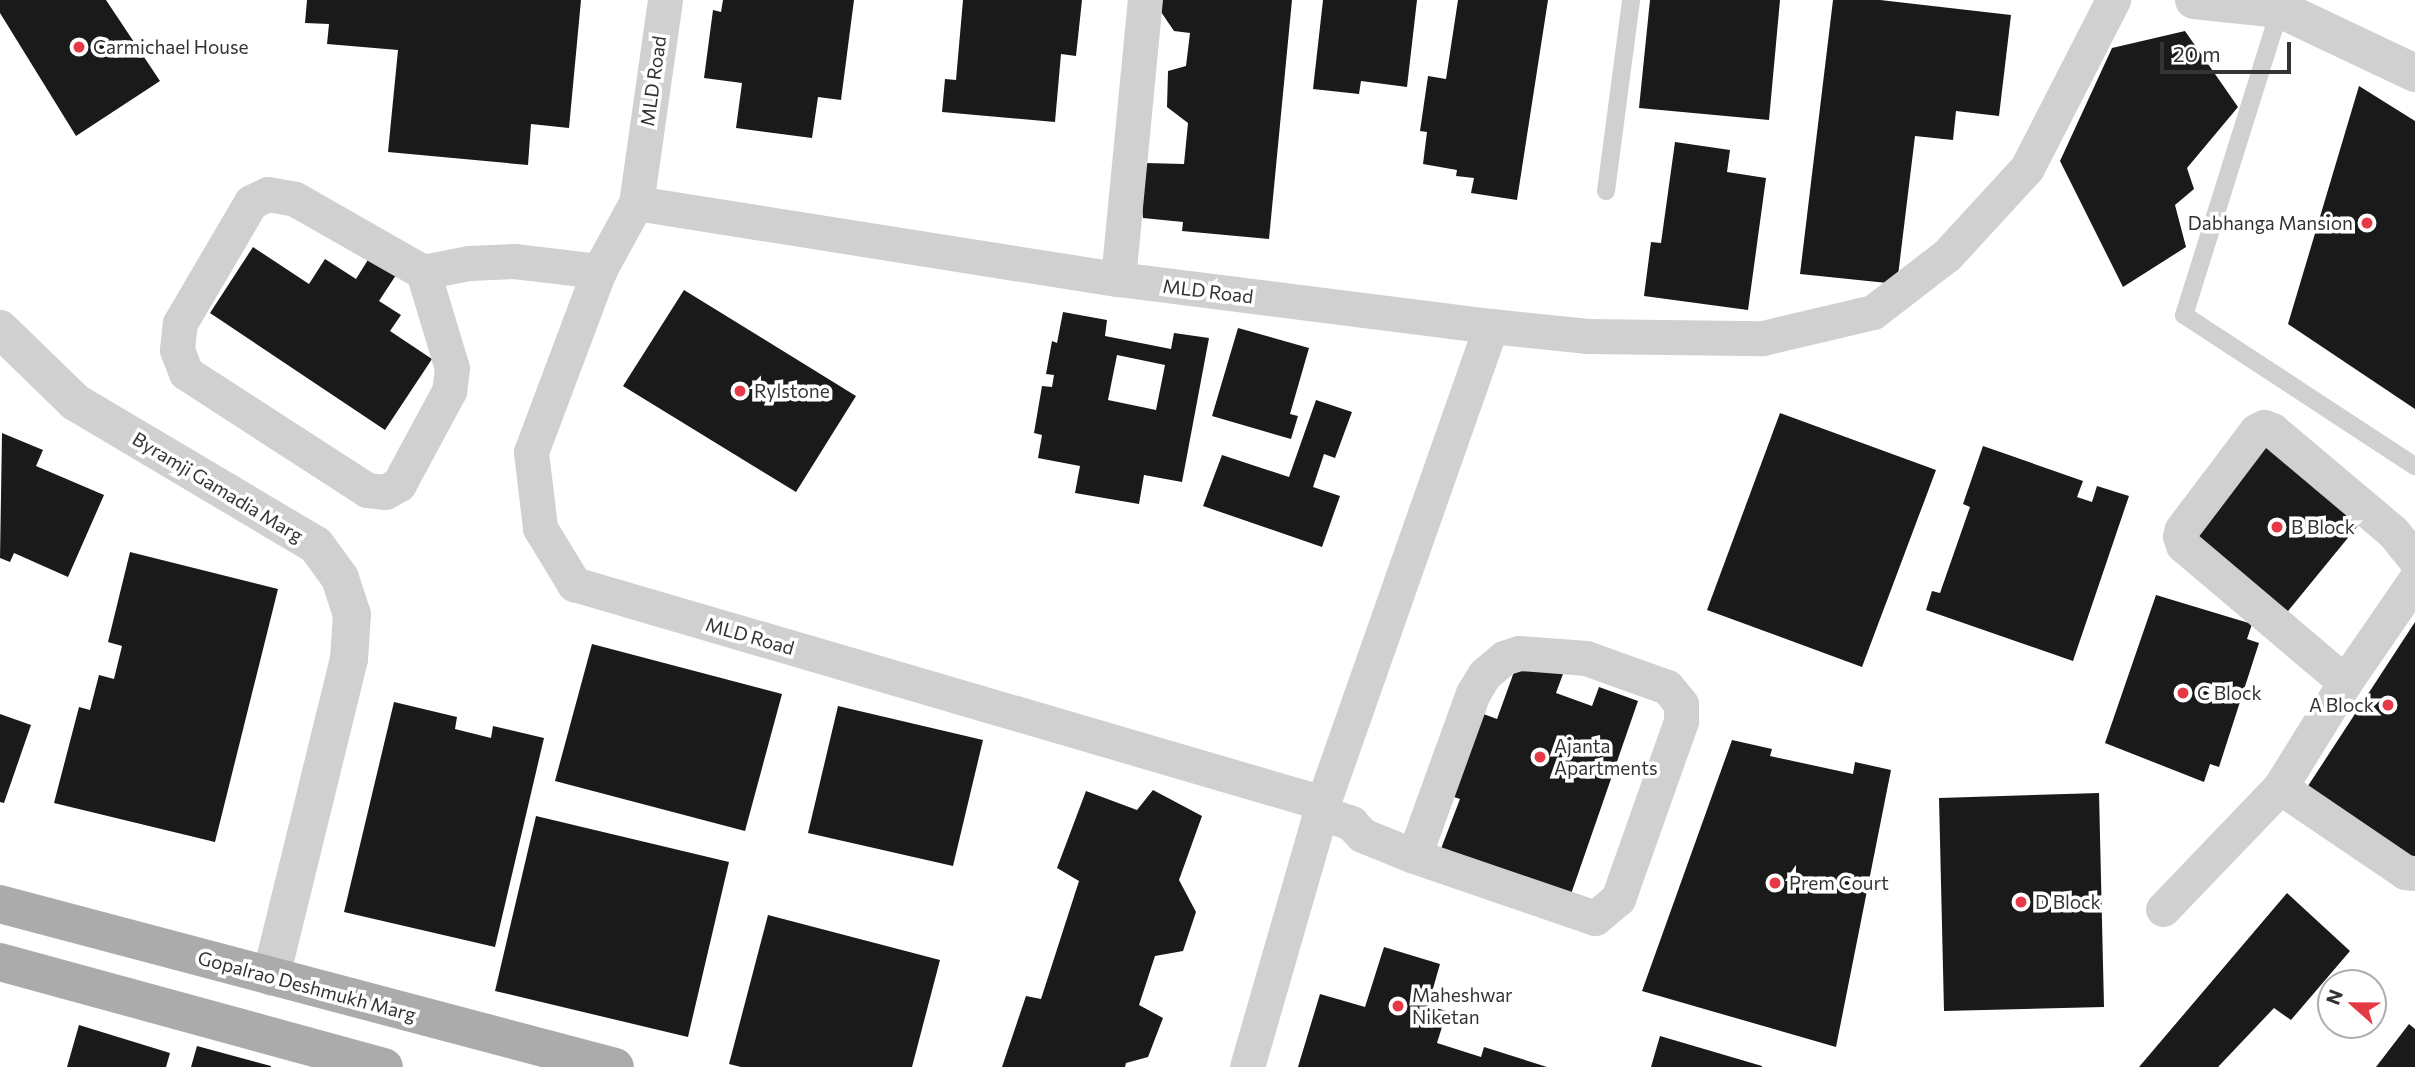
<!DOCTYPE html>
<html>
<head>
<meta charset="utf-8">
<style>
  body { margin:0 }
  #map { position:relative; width:2415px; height:1067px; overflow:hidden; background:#fff; font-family:Commissioner,sans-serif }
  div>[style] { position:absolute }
  .building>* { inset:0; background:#1a1a1a }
  .service>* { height:18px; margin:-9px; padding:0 9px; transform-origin:9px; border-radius:9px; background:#d0d0d0 }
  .minor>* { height:35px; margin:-17.5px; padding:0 17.5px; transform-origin:17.5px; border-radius:17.5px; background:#d0d0d0 }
  .tertiary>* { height:38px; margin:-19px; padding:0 19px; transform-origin:19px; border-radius:19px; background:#d0d0d0 }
  .primary>* { height:38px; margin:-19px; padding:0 19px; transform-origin:19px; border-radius:19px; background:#ababab }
  .dots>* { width:19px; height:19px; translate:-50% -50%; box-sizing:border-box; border:4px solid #fff; border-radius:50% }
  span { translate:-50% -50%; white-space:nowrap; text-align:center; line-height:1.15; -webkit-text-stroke:7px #fff; paint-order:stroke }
  .poi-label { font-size:19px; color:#333 }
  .left { translate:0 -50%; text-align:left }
  .right { translate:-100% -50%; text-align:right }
  .street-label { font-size:19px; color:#333 }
  .north { position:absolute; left:2317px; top:969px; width:70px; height:70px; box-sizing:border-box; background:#fff; border:2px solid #adadad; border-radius:50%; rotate:291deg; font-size:19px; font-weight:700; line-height:28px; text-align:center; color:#333 }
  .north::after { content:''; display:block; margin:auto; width:24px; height:32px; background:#e63946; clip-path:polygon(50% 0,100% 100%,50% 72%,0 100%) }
  .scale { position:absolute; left:2160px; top:42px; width:131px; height:32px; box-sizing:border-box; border:4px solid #333; border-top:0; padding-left:9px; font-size:21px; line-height:24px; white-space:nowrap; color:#333; -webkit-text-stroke:5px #fff; paint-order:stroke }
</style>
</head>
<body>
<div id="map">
  <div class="building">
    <i style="clip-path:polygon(0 0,106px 0,160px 81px,76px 136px,0 13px)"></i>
    <i style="clip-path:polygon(307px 0,581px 0,569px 128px,531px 124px,528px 165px,388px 152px,398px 50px,327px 44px,329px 24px,305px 23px)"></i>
    <i style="clip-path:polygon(723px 0,854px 0,841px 100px,818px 97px,812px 138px,736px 128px,742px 83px,704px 78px,713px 10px,721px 12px)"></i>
    <i style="clip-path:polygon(963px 0,1082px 0,1076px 56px,1061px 54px,1055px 122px,942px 112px,945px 79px,956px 80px)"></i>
    <i style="clip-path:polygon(1163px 0,1292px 0,1269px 239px,1182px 231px,1183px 222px,1143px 218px,1140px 188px,1145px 163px,1184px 164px,1188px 123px,1167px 107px,1168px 71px,1186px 66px,1190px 33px,1174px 31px,1159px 9px)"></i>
    <i style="clip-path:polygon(1323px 0,1417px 0,1407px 87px,1361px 81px,1359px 94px,1313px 89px)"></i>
    <i style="clip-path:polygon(1458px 0,1548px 0,1517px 200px,1471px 193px,1474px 178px,1456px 176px,1457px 170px,1423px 164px,1427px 132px,1420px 131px,1428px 76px,1446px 79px)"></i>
    <i style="clip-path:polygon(1650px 0,1780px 0,1769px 120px,1639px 108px)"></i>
    <i style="clip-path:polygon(1833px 0,1880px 0,2011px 15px,1999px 116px,1956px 111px,1953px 140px,1915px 136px,1897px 284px,1800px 274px)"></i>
    <i style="clip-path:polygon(2185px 31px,2238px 107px,2187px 168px,2194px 189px,2175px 205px,2186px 247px,2123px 287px,2060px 161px,2112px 48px)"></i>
    <i style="clip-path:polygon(2359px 86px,2415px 121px,2415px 409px,2288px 324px)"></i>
    <i style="clip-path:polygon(1675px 142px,1730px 150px,1727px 172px,1766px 178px,1748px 310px,1644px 296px,1651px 242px,1661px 243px)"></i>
    <i style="clip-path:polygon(253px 247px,309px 284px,325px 259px,356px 279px,371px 255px,398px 272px,379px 301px,401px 315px,390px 331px,432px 359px,385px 430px,210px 313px)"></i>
    <i style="clip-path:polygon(684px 290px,856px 396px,796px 492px,623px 386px)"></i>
    <i style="clip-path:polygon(evenodd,1063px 312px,1107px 320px,1105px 336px,1171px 349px,1174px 333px,1209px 338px,1182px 482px,1144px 475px,1139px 504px,1075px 493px,1080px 466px,1038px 458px,1042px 435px,1034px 433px,1042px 386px,1052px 387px,1054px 375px,1046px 374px,1052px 341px,1057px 343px,1063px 312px,1117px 355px,1165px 365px,1156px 410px,1108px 400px,1117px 355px)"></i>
    <i style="clip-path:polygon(1238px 328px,1309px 348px,1290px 414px,1298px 416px,1291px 439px,1212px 416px)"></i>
    <i style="clip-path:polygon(1316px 400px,1352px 412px,1335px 458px,1324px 454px,1313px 487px,1340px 496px,1322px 547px,1203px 506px,1222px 455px,1289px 477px)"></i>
    <i style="clip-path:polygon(1780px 413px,1936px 470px,1862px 667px,1707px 610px)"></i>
    <i style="clip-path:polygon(2px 433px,43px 450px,36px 466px,104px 495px,68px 577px,14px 553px,10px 562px,0 558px)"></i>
    <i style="clip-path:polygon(2270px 439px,2365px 517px,2284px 616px,2189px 538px)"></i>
    <i style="clip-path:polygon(1983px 446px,2083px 481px,2077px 497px,2092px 502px,2097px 486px,2129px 496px,2073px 661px,1926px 610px,1932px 591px,1940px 593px,1970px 507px,1963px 504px)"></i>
    <i style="clip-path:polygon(130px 552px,278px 589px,215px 842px,54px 803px,79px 707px,90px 710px,99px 675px,114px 679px,122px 646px,108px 642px)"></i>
    <i style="clip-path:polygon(2156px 595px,2252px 624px,2247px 639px,2259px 643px,2219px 767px,2210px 764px,2204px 782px,2105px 743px)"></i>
    <i style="clip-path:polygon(2415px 622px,2415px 860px,2306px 789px)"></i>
    <i style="clip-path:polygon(592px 644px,782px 694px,745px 831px,555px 781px)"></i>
    <i style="clip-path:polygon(1519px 658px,1563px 674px,1556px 693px,1592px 706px,1599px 687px,1638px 701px,1569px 900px,1439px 854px,1460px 799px,1448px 795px,1478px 712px,1497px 719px)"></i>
    <i style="clip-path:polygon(394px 702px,457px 717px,455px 729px,491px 738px,493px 726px,544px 738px,495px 947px,344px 912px)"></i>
    <i style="clip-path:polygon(838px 706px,983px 740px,953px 866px,808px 833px)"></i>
    <i style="clip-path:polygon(0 714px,31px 725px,4px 803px,0 802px)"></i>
    <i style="clip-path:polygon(1732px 740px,1772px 749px,1770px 756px,1853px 774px,1855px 762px,1891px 770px,1836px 1047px,1642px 991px)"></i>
    <i style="clip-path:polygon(1153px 790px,1202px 816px,1179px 880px,1196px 912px,1183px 951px,1155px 956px,1139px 1005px,1163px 1018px,1148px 1057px,1126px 1063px,1125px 1067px,1002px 1067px,1026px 996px,1041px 999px,1079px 881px,1057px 868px,1086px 791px,1137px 810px)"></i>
    <i style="clip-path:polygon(2099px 793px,2104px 1007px,1944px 1011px,1939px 798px)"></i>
    <i style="clip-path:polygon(536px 816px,729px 862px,688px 1037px,495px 991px)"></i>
    <i style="clip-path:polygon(2287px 893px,2350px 951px,2291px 1020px,2274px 1008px,2218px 1067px,2139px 1067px)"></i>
    <i style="clip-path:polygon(768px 915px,940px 960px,912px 1067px,741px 1067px,729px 1064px)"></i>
    <i style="clip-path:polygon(1384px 947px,1440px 964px,1428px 1006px,1447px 1011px,1437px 1043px,1481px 1057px,1484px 1047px,1547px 1067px,1298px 1067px,1320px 994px,1365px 1007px)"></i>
    <i style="clip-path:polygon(2409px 1024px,2415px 1029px,2415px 1067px,2376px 1067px)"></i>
    <i style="clip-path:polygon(79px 1025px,170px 1053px,166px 1067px,67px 1067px)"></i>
    <i style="clip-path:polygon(1660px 1036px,1762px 1066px,1762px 1067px,1651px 1067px)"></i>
    <i style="clip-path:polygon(197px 1046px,271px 1066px,271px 1067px,191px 1067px)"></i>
  </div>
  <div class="service">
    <i style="left:2280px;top:9px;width:321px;rotate:107.4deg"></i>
    <i style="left:2184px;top:315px;width:276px;rotate:33.2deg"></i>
    <i style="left:1606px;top:191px;width:193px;rotate:-82.5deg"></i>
  </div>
  <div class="minor">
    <i style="left:665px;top:0;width:205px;rotate:98.1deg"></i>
    <i style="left:636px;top:203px;width:77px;rotate:118.6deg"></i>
    <i style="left:599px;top:271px;width:193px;rotate:110.6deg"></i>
    <i style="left:531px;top:452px;width:77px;rotate:83.2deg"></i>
    <i style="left:540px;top:528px;width:66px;rotate:58.7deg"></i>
    <i style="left:574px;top:584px;width:780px;rotate:16.3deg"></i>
    <i style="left:636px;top:203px;width:488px;rotate:9deg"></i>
    <i style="left:1118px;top:279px;width:376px;rotate:7.2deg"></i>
    <i style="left:423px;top:272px;width:100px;rotate:73.2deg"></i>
    <i style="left:452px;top:368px;width:23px;rotate:97deg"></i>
    <i style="left:449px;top:391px;width:106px;rotate:118.3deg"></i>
    <i style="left:399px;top:484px;width:16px;rotate:150deg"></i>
    <i style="left:385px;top:492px;width:18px;rotate:-174deg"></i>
    <i style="left:367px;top:490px;width:216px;rotate:-147.1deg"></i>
    <i style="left:186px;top:373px;width:25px;rotate:-111deg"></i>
    <i style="left:177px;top:350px;width:27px;rotate:-84deg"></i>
    <i style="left:180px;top:323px;width:140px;rotate:-59.6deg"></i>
    <i style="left:251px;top:202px;width:19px;rotate:-25deg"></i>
    <i style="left:268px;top:194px;width:27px;rotate:10deg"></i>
    <i style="left:295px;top:199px;width:147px;rotate:29.7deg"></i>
    <i style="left:423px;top:272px;width:47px;rotate:-11.1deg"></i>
    <i style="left:469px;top:263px;width:45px;rotate:-2.5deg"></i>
    <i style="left:514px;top:261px;width:86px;rotate:6.7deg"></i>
    <i style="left:1118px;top:279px;width:280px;rotate:-84.5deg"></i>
    <i style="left:2345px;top:682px;width:212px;rotate:-139.8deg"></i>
    <i style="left:2183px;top:545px;width:9px;rotate:-108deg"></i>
    <i style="left:2180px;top:536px;width:7px;rotate:-74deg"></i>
    <i style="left:2182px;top:529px;width:123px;rotate:-52.9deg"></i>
    <i style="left:2256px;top:431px;width:9px;rotate:-27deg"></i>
    <i style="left:2264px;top:427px;width:9px;rotate:21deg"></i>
    <i style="left:2272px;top:430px;width:158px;rotate:40.1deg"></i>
    <i style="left:2393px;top:532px;width:35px;rotate:51deg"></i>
    <i style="left:2280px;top:787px;width:151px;rotate:34.2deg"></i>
    <i style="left:2405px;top:872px;width:10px;rotate:6deg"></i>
    <i style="left:1321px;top:813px;width:32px;rotate:18deg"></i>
    <i style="left:1351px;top:823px;width:16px;rotate:47deg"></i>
    <i style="left:1362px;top:835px;width:56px;rotate:22deg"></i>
    <i style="left:1414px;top:856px;width:191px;rotate:18.9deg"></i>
    <i style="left:1595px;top:918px;width:30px;rotate:-40deg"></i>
    <i style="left:1618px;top:899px;width:189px;rotate:-70.5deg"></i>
    <i style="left:1681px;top:721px;width:17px;rotate:-90deg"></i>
    <i style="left:1681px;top:704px;width:22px;rotate:-129deg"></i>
    <i style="left:1667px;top:687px;width:86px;rotate:-160.3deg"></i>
    <i style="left:1586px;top:658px;width:67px;rotate:-175.7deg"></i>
    <i style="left:1519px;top:653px;width:16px;rotate:162deg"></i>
    <i style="left:1504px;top:658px;width:26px;rotate:140deg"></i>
    <i style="left:1484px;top:675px;width:21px;rotate:121deg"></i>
    <i style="left:1473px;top:693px;width:173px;rotate:109.9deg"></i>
    <i style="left:2163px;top:909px;width:169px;rotate:-46.2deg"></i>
    <i style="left:2280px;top:787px;width:123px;rotate:-58.2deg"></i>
    <i style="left:2345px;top:682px;width:124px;rotate:-55.5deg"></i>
    <i style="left:1247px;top:1067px;width:275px;rotate:-73.9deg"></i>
    <i style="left:1323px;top:803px;width:506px;rotate:-70.6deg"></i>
    <i style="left:1491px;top:326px;width:97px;rotate:5.9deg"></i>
    <i style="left:1587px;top:336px;width:176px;rotate:0.7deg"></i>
    <i style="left:1763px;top:338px;width:113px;rotate:-13.3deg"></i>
    <i style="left:1873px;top:312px;width:93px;rotate:-37.6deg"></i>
    <i style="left:1947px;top:255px;width:118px;rotate:-47.4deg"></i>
    <i style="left:2027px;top:168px;width:189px;rotate:-62.9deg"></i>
  </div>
  <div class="tertiary">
    <i style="left:2194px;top:0;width:86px;rotate:6deg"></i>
    <i style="left:2280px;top:9px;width:149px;rotate:25.4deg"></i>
    <i style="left:0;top:329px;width:105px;rotate:44.2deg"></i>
    <i style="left:75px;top:402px;width:280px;rotate:30.7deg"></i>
    <i style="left:316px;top:545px;width:41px;rotate:54deg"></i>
    <i style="left:340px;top:578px;width:38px;rotate:72deg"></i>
    <i style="left:352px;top:614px;width:45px;rotate:93.8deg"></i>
    <i style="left:349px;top:659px;width:327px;rotate:103.8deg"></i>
  </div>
  <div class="primary">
    <i style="left:0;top:904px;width:636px;rotate:14.84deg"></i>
    <i style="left:0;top:962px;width:398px;rotate:15.3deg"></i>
  </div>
  <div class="dots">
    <i style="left:79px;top:47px;background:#e63946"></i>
    <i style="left:2367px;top:223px;background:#e63946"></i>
    <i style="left:740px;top:391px;background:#e63946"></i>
    <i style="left:2277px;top:527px;background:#e63946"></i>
    <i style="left:2183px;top:693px;background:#e63946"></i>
    <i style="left:2388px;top:705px;background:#e63946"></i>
    <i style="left:1540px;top:757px;background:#e63946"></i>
    <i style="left:1775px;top:883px;background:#e63946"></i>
    <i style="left:2021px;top:902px;background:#e63946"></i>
    <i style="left:1398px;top:1006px;background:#e63946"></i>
  </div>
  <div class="poi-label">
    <span class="left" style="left:93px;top:47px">Carmichael House</span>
    <span class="right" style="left:2353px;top:223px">Dabhanga Mansion</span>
    <span class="left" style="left:754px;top:391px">Rylstone</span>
    <span class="left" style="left:2291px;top:527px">B Block</span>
    <span class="left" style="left:2197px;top:693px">C Block</span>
    <span class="right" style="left:2374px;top:705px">A Block</span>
    <span class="left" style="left:1554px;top:757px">Ajanta<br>Apartments</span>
    <span class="left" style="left:1789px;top:883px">Prem Court</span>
    <span class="left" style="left:2035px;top:902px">D Block</span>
    <span class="left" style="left:1412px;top:1006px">Maheshwar<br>Niketan</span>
  </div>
  <div class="street-label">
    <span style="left:653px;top:81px;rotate:-82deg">MLD Road</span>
    <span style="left:1208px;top:291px;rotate:7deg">MLD Road</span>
    <span style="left:218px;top:487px;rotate:31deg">Byramji Gamadia Marg</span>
    <span style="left:750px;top:636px;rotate:16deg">MLD Road</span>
    <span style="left:307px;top:986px;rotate:15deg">Gopalrao Deshmukh Marg</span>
  </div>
  <div class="north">N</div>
  <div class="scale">20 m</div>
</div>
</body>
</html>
